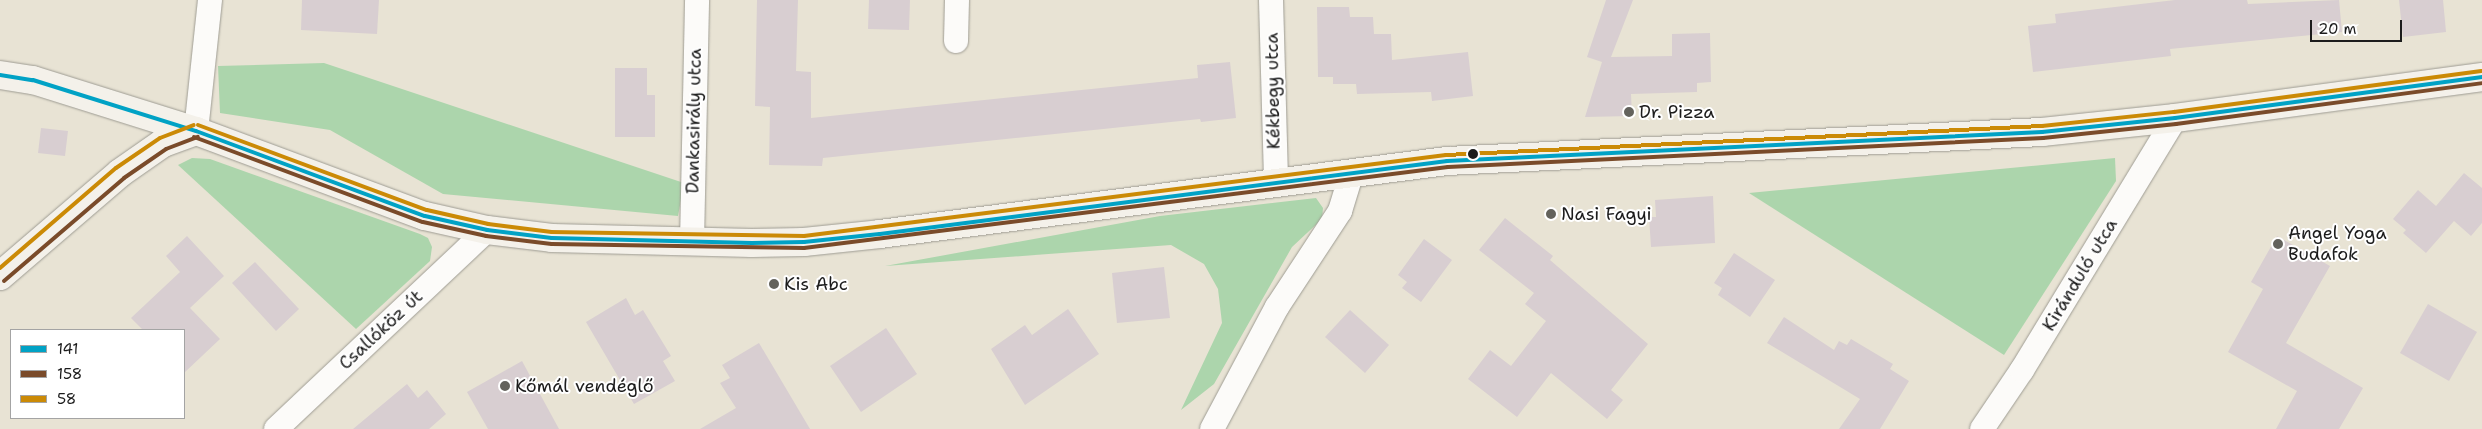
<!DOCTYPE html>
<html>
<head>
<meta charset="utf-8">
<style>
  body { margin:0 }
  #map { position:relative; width:2482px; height:429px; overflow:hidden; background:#e8e3d4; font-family:"Shantell Sans",sans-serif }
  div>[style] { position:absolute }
  .green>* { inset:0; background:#acd5ac }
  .building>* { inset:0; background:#d8ced1 }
  .roads { filter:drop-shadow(0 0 1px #9e9c93) drop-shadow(0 0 1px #9e9c93) }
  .street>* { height:24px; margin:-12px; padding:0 12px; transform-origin:12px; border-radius:12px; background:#fcfbf9 }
  .secondary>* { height:28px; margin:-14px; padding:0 14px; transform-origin:14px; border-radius:14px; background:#f4f1ea }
  .bus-1>* { height:4px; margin:-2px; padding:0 2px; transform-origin:2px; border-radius:2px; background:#01a2c5 }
  .bus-2>* { height:4px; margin:-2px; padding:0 2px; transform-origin:2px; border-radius:2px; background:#7a4b2a }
  .bus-3>* { height:4px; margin:-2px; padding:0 2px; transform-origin:2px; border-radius:2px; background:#cb8a06 }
  .dots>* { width:14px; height:14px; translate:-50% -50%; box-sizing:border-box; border:2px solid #fff; border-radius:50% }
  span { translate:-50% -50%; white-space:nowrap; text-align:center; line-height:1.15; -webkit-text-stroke:4px #fff; paint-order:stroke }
  .street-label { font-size:18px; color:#1c1c1c }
  .poi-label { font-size:18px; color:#1c1c1c }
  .left { translate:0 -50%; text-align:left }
  .legend { position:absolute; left:10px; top:329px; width:175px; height:90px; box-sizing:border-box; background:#fff; border:1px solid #a4a4a4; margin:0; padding:6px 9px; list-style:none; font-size:15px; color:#1c1c1c }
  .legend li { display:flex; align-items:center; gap:10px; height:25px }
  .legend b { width:25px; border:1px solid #a4a4a4 }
  .scale { position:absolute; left:2310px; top:20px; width:92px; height:22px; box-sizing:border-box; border:2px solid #1c1c1c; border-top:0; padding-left:6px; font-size:15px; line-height:18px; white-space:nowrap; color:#1c1c1c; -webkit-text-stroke:4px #fff; paint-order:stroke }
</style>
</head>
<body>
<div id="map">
  <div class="green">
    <i style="clip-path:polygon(324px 63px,684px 183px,678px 216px,443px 194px,330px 130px,220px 113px,218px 66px)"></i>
    <i style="clip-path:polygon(192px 158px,210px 159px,420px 234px,428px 238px,432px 247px,430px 261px,356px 329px,178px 165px)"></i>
    <i style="clip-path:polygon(2115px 158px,2116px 181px,2004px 355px,1749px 193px)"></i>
    <i style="clip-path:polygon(1316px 198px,1323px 208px,1322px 219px,1292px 247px,1214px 384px,1181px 410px,1222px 323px,1218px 289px,1204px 264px,1171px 245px,885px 266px,1160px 216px)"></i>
  </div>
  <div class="building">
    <i style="clip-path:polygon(302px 0,379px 0,377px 34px,301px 30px)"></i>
    <i style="clip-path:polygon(757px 0,798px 0,796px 71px,811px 72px,811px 118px,1198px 78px,1197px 65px,1230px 62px,1236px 118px,1201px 122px,1200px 119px,823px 158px,822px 166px,769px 165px,770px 107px,755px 106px)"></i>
    <i style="clip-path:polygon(869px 0,910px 0,909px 30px,868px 29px)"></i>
    <i style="clip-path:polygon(1606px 0,1633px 0,1611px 57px,1672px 56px,1672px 34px,1710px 33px,1711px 82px,1697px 83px,1697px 92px,1631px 94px,1632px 116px,1585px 117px,1602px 62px,1587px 57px)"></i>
    <i style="clip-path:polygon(2175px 0,2247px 0,2248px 4px,2339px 0,2342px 32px,2170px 49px,2171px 56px,2033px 72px,2028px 26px,2056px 23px,2055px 14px)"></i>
    <i style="clip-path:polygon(2399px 0,2443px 0,2446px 32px,2403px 37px)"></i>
    <i style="clip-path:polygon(1317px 7px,1349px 7px,1350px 17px,1373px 17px,1374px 34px,1391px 34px,1392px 60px,1468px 52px,1473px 96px,1432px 101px,1431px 92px,1357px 94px,1356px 84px,1333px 84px,1333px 77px,1318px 77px)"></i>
    <i style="clip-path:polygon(615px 68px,647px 68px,647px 95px,655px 95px,655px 137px,615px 137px)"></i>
    <i style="clip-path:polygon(41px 128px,68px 131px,65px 156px,38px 153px)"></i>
    <i style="clip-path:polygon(2464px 173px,2482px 188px,2482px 223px,2471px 236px,2454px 221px,2426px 253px,2403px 233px,2406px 230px,2393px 219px,2418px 190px,2436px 206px)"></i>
    <i style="clip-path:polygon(1713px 196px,1715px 243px,1651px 247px,1649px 217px,1656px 217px,1655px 200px)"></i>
    <i style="clip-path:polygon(1505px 218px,1553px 256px,1550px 260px,1648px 344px,1611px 390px,1623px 400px,1607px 419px,1551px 373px,1517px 417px,1468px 379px,1490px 350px,1511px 366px,1546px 321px,1525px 304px,1534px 293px,1479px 250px)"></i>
    <i style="clip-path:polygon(187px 236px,224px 276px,190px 308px,220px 339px,184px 373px,184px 330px,143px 330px,131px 318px,180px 272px,166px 256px)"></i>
    <i style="clip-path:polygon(2277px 236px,2330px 266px,2286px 343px,2363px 388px,2339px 429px,2276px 429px,2297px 391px,2228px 352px,2263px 289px,2251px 282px)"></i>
    <i style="clip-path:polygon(1424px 239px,1452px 260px,1421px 302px,1402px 288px,1407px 282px,1398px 275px)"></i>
    <i style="clip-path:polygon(1734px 253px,1775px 280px,1750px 317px,1718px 295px,1722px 288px,1714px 283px)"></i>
    <i style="clip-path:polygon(255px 262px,299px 309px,276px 331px,232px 283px)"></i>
    <i style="clip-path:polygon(1164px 267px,1170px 318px,1117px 323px,1112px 273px)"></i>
    <i style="clip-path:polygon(626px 298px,635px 315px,643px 310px,671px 356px,663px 361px,675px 381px,634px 404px,586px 322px)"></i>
    <i style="clip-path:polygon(2428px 304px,2477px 332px,2449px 381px,2400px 353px)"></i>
    <i style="clip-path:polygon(1068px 309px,1099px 354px,1025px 405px,991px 349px,1025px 325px,1032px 335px)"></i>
    <i style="clip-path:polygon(1350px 310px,1389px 345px,1365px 373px,1325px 337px)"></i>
    <i style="clip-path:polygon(1784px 317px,1834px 350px,1839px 341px,1847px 345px,1851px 339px,1893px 364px,1890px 369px,1909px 381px,1880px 429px,1839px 429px,1860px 399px,1767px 343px)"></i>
    <i style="clip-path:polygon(886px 328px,917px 374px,861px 412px,830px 366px)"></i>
    <i style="clip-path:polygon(759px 343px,810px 429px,700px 429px,736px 408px,720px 383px,730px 378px,722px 365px)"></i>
    <i style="clip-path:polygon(522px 361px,559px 429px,488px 429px,467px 392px)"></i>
    <i style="clip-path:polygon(407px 384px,418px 398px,427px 390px,446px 414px,429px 429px,353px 429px)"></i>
  </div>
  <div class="roads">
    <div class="street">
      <i style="left:1271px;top:0;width:182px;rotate:88.4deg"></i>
      <i style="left:956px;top:41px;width:41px;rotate:-88.6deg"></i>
      <i style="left:196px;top:131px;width:132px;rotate:-83.9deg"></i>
      <i style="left:692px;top:242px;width:242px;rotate:-88.8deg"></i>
      <i style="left:276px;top:429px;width:290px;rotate:-43.3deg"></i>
      <i style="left:1212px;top:429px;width:138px;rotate:-62deg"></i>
      <i style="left:1277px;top:307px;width:115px;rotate:-56.7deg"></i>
      <i style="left:1340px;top:211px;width:41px;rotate:-72.9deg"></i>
      <i style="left:1982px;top:429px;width:71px;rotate:-55.9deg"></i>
      <i style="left:2022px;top:370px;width:295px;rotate:-58.7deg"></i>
    </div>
    <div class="secondary">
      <i style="left:0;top:75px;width:33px;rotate:9deg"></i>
      <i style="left:33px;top:80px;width:171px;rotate:17.4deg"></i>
      <i style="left:196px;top:131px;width:244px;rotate:20.4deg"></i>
      <i style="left:425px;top:216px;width:64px;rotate:12.7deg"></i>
      <i style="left:487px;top:230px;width:65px;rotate:7deg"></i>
      <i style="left:552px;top:238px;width:200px;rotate:1.4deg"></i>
      <i style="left:752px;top:243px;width:52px;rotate:-1.1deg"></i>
      <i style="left:804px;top:242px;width:76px;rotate:-6deg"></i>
      <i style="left:880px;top:234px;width:572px;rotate:-7.34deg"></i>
      <i style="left:1447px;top:161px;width:596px;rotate:-2.79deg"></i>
      <i style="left:2042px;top:132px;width:134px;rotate:-6deg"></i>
      <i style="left:2175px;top:118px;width:310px;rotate:-7.6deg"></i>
      <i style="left:0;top:276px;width:158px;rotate:-40.6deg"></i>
      <i style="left:120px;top:173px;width:52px;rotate:-34.9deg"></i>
      <i style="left:163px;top:143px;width:35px;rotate:-20deg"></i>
    </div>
  </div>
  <div class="bus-1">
    <i style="left:0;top:75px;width:33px;rotate:9deg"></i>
    <i style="left:33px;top:80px;width:171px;rotate:17.4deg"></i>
    <i style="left:196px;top:131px;width:244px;rotate:20.4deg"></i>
    <i style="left:425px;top:216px;width:64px;rotate:12.7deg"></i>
    <i style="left:487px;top:230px;width:65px;rotate:7deg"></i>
    <i style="left:552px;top:238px;width:200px;rotate:1.4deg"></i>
    <i style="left:752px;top:243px;width:52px;rotate:-1.1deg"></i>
    <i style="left:804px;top:242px;width:76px;rotate:-6deg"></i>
    <i style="left:880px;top:234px;width:572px;rotate:-7.34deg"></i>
    <i style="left:1447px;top:161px;width:596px;rotate:-2.79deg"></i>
    <i style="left:2042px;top:132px;width:134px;rotate:-6deg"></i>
    <i style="left:2175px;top:118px;width:310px;rotate:-7.6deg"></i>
  </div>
  <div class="bus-2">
    <i style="left:194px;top:137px;width:244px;rotate:20.4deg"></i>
    <i style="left:423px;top:222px;width:65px;rotate:12.5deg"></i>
    <i style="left:486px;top:236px;width:66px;rotate:6.9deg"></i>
    <i style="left:552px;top:244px;width:252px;rotate:0.9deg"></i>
    <i style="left:804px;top:248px;width:649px;rotate:-7.17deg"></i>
    <i style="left:1448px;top:167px;width:596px;rotate:-2.79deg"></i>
    <i style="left:2043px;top:138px;width:134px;rotate:-6deg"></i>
    <i style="left:2176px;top:124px;width:309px;rotate:-7.6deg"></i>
    <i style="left:4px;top:281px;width:158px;rotate:-40.6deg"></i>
    <i style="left:124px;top:178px;width:51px;rotate:-34.6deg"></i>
    <i style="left:166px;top:149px;width:34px;rotate:-21deg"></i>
  </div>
  <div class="bus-3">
    <i style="left:198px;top:125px;width:244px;rotate:20.4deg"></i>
    <i style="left:427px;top:210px;width:63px;rotate:12.9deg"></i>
    <i style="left:488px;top:224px;width:64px;rotate:7.1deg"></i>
    <i style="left:552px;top:232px;width:252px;rotate:0.9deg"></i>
    <i style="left:804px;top:236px;width:647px;rotate:-7.19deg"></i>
    <i style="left:1446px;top:155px;width:597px;rotate:-2.79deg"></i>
    <i style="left:2042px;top:126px;width:133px;rotate:-6.1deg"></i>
    <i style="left:2174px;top:112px;width:310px;rotate:-7.6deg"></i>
    <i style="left:0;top:268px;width:153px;rotate:-40.8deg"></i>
    <i style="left:116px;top:168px;width:53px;rotate:-34.3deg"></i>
    <i style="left:160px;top:138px;width:36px;rotate:-21deg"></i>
  </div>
  <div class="dots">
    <i style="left:1629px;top:112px;background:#63625c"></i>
    <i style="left:1473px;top:154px;background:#1c1c1c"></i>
    <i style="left:1551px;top:214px;background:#63625c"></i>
    <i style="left:2278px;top:244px;background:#63625c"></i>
    <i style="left:774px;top:284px;background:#63625c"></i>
    <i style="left:505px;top:386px;background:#63625c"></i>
  </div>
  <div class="street-label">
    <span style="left:1273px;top:91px;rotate:-91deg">Kékbegy utca</span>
    <span style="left:694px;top:121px;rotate:-89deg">Dankasirály utca</span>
    <span style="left:2080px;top:275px;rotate:-59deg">Kiránduló utca</span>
    <span style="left:381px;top:330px;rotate:-43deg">Csallóköz út</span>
  </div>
  <div class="poi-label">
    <span class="left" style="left:1639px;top:112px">Dr. Pizza</span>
    <span class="left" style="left:1561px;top:214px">Nasi Fagyi</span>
    <span class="left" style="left:2288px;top:244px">Angel Yoga<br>Budafok</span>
    <span class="left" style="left:784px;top:284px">Kis Abc</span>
    <span class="left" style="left:515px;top:386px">Kőmál vendéglő</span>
  </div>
  <ul class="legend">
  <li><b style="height:6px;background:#01a2c5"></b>141</li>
  <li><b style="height:6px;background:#7a4b2a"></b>158</li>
  <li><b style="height:6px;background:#cb8a06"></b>58</li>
  </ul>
  <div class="scale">20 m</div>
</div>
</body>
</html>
